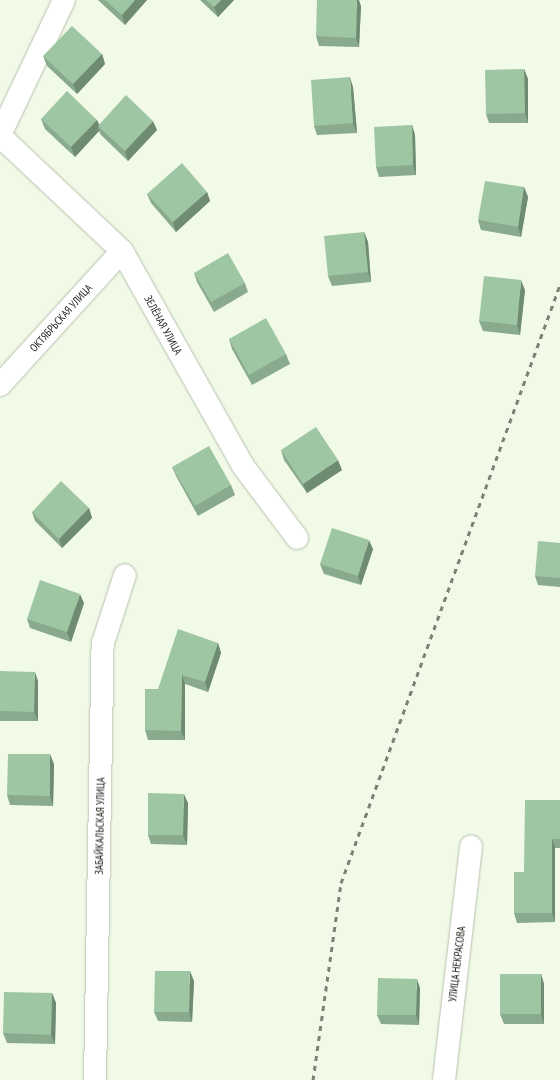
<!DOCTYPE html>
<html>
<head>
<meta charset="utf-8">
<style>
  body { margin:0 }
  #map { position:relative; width:560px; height:1080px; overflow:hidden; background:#f1fae7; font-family:"PT Sans Narrow",sans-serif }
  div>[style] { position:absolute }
  .roads { filter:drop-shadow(0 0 1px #b9c1af) drop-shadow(0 0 1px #b9c1af) }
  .street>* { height:22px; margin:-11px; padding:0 11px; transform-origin:11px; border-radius:11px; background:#fff }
  .rail>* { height:3px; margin-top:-1.5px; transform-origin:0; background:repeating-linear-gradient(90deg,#7d8276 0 5px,transparent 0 10px) }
  .wall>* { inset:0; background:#89aa8c }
  .shaded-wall>* { inset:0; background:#6f8b72 }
  .building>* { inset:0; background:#9fc6a3 }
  span { translate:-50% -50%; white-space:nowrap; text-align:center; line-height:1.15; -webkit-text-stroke:3.5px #fff; paint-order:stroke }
  .street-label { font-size:11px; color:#22251e }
</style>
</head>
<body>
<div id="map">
  <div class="roads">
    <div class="street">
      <i style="left:0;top:135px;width:149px;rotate:-64.6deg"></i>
      <i style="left:0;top:136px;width:168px;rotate:43.3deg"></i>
      <i style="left:122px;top:251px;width:247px;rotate:60.6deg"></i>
      <i style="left:243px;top:466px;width:90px;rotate:53.1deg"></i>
      <i style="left:0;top:385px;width:181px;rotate:-47.7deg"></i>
      <i style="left:95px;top:1080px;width:437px;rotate:-89deg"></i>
      <i style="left:103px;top:643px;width:71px;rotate:-72.1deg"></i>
      <i style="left:444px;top:1080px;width:235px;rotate:-83.4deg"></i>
    </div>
  </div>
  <div class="rail">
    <i style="left:313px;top:1080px;width:199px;rotate:-81.9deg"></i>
    <i style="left:341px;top:883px;width:637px;rotate:-69.89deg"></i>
  </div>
  <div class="wall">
    <i style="clip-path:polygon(98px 0,147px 0,125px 25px)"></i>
    <i style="clip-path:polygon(200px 0,234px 0,218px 17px)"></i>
    <i style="clip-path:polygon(361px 6px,359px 47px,319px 46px,316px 36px)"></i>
    <i style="clip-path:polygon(102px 54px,105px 64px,77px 94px,47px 66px,43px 56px)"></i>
    <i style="clip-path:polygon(524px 69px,528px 79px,528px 123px,489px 123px,486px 114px)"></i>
    <i style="clip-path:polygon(353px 87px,357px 133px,317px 135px,314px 126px)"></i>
    <i style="clip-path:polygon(41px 119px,97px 120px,99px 124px,157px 130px,128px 161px,101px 135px,99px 131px,75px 157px,45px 129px)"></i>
    <i style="clip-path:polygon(412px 125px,415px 135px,416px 175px,379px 177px,376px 167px)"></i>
    <i style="clip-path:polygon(524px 187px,528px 197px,521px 237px,481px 230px,478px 220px)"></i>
    <i style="clip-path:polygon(207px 192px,210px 201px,176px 232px,151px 203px,147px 194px)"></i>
    <i style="clip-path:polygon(364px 232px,368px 242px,371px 282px,332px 286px,328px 276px)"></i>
    <i style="clip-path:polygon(194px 273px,245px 283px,248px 292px,214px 312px,197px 282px)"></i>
    <i style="clip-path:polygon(525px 290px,520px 335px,483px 331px,479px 321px)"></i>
    <i style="clip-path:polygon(229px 339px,286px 354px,290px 364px,252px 385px,232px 349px)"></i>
    <i style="clip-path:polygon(281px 450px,342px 470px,307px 493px,284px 460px)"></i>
    <i style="clip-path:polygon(172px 467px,231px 485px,235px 495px,198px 516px,176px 476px)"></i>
    <i style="clip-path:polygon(89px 508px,92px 518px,62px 548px,35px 521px,32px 512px)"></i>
    <i style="clip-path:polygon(560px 543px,560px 587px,538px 585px,535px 576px)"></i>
    <i style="clip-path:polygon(373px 549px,361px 585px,324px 574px,320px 564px)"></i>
    <i style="clip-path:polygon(84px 603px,71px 642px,30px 628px,27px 619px)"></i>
    <i style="clip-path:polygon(218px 643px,221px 653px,208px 692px,185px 684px,185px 740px,148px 740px,145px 730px,158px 689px)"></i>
    <i style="clip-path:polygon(0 671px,38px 681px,38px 721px,0 721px)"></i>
    <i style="clip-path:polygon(54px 764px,53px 806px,10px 805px,7px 795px)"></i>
    <i style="clip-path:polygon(560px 800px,560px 848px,555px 848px,555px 922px,517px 923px,514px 913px,524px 872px)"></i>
    <i style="clip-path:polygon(188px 803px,187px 845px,151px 844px,148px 835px)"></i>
    <i style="clip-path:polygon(541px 974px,544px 984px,544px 1024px,504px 1024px,500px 1014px)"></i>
    <i style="clip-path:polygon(194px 981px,192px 1022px,158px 1021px,154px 1012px)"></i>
    <i style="clip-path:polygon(420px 988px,419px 1025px,381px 1024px,377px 1015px)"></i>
    <i style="clip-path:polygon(52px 993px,56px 1003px,55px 1044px,7px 1043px,3px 1033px)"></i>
  </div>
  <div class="shaded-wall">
    <i style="clip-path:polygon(135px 0,147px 0,125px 25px,122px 15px)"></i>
    <i style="clip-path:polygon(221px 0,234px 0,218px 17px,214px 7px)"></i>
    <i style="clip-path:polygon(357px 0,359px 0,361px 6px,359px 47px,356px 38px)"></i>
    <i style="clip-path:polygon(102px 54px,105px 64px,77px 94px,73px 84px)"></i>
    <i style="clip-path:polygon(524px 69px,528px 79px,528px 123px,525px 113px)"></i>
    <i style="clip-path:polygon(350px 77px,353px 87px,357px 133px,353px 123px)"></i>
    <i style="clip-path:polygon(97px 120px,100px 128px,98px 126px,99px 131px,75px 157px,71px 147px)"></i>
    <i style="clip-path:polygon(153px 121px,157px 130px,128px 161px,125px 151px)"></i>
    <i style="clip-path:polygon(412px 125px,415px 135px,416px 175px,413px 165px)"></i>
    <i style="clip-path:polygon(524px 187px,528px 197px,521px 237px,518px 227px)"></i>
    <i style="clip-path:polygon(207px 192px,210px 201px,176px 232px,173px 222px)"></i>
    <i style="clip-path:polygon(364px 232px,368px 242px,371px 282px,368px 272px)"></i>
    <i style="clip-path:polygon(521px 280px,525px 290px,520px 335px,517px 325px)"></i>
    <i style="clip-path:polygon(338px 460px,342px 470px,307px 493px,303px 484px)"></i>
    <i style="clip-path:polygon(89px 508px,92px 518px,62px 548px,59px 539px)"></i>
    <i style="clip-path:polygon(369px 540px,373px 549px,361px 585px,358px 576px)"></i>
    <i style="clip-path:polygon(80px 594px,84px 603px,71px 642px,67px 632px)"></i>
    <i style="clip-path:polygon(218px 643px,221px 653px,208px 692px,205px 682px)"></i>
    <i style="clip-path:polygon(35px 672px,38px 681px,38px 721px,34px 712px)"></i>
    <i style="clip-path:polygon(182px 675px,185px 684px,185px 740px,181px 731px)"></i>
    <i style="clip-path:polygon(50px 754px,54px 764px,53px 806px,50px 796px)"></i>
    <i style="clip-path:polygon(184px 794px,188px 803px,187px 845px,183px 835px)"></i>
    <i style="clip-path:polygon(552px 839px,555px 848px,555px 922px,552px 913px)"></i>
    <i style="clip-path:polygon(190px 971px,194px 981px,192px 1022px,189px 1012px)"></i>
    <i style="clip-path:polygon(541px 974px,544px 984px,544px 1024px,541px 1014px)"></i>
    <i style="clip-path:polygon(417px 979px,420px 988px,419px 1025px,416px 1015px)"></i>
    <i style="clip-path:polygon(52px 993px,56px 1003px,55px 1044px,51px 1035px)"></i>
  </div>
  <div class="building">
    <i style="clip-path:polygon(105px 0,135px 0,122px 15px)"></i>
    <i style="clip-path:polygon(206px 0,221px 0,214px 7px)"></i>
    <i style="clip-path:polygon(317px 0,357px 0,356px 38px,316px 36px)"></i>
    <i style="clip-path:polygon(72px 26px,102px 54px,73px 84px,43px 56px)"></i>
    <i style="clip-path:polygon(524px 69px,525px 113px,486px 114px,485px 70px)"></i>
    <i style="clip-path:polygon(350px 77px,353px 123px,314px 126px,311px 80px)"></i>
    <i style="clip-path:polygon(67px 91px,97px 120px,71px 147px,41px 119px)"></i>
    <i style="clip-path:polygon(126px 95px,153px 121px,125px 151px,98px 126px)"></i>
    <i style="clip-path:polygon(412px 125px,413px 165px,376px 167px,374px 127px)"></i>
    <i style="clip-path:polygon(182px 163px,207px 192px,173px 222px,147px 194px)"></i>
    <i style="clip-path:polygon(485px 181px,524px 187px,518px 227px,478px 220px)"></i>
    <i style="clip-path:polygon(364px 232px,368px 272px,328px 276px,324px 236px)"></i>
    <i style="clip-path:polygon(228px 253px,245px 283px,211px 302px,194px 273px)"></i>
    <i style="clip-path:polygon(484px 276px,521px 280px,517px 325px,479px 321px)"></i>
    <i style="clip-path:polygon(266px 318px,286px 354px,249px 375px,229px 339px)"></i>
    <i style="clip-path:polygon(316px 427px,338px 460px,303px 484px,281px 450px)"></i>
    <i style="clip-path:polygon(209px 446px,231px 485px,195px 506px,172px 467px)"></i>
    <i style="clip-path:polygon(61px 481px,89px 508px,59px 539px,32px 512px)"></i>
    <i style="clip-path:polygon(332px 528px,369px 540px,358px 576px,320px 564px)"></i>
    <i style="clip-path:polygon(538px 541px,560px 543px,560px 578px,535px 576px)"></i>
    <i style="clip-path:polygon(40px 580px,80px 594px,67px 632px,27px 619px)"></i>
    <i style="clip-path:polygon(178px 629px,218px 643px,205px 682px,182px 675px,181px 731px,145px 730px,145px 689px,158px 689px)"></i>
    <i style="clip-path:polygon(0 671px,35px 672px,34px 712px,0 711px)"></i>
    <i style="clip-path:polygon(8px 754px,50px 754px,50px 796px,7px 795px)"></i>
    <i style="clip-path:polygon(148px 793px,184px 794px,183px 835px,148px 835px)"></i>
    <i style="clip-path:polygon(525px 800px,560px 800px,560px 839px,552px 839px,552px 913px,514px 913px,514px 872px,524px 872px)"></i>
    <i style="clip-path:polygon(155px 971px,190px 971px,189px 1012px,154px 1012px)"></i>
    <i style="clip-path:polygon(500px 974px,541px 974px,541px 1014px,500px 1014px)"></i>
    <i style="clip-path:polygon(378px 978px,417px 979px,416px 1015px,377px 1015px)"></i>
    <i style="clip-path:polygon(4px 992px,52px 993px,51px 1035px,3px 1033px)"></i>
  </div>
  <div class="street-label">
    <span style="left:61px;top:318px;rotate:-48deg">ОКТЯБРЬСКАЯ УЛИЦА</span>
    <span style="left:163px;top:325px;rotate:61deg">ЗЕЛЁНАЯ УЛИЦА</span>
    <span style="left:100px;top:826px;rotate:-89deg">ЗАБАЙКАЛЬСКАЯ УЛИЦА</span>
    <span style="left:457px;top:964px;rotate:-83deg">УЛИЦА НЕКРАСОВА</span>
  </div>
</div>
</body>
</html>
